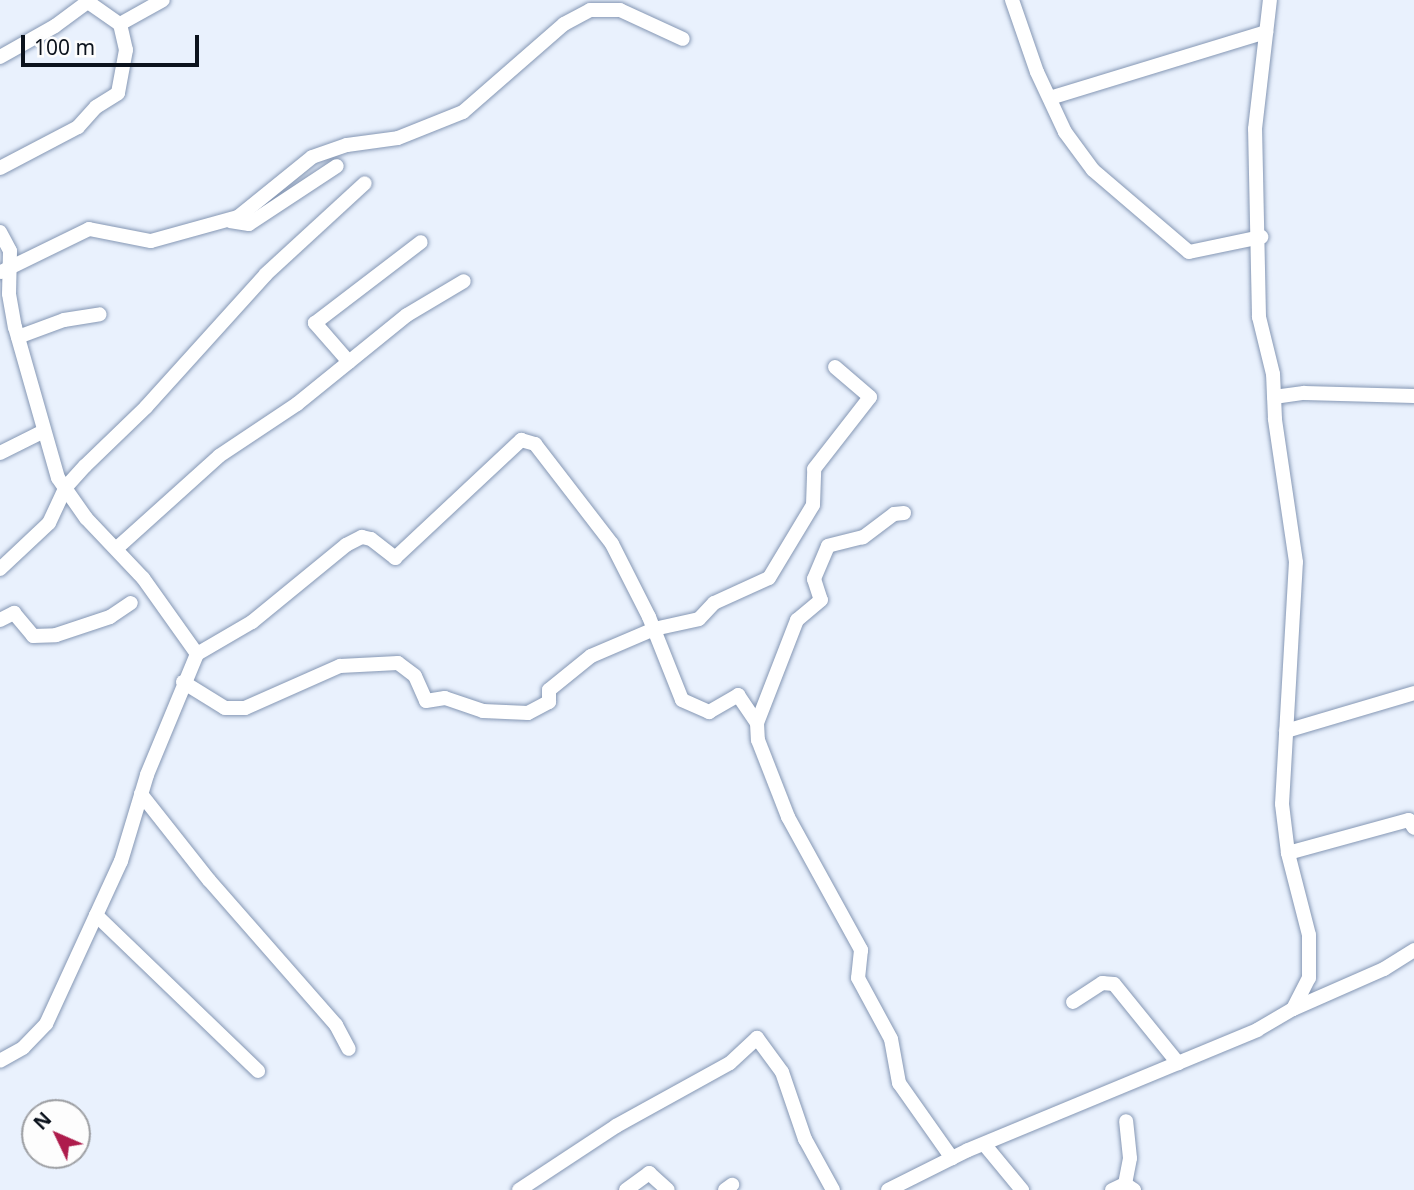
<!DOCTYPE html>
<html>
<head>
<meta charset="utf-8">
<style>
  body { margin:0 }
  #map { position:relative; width:1414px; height:1190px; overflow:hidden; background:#e9f1fd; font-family:"Noto Sans",sans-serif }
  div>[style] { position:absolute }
  .roads { filter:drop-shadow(0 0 2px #8597b4) drop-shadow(0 0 2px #8597b4) }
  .street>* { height:14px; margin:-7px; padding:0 7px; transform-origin:7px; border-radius:7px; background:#fff }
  span { translate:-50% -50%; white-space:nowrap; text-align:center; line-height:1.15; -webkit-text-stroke:7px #fdfdfd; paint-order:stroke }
  .north { position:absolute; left:21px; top:1099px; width:70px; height:70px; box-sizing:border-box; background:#fdfdfd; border:2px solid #9d9fa3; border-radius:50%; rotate:314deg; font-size:19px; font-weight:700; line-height:28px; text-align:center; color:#0c131d }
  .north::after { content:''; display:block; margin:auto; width:24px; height:32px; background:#ae1c4c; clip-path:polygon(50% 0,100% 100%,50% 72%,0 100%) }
  .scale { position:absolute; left:21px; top:35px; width:178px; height:32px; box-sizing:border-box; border:4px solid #0c131d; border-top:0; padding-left:9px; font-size:21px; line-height:24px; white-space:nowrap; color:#0c131d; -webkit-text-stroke:5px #fdfdfd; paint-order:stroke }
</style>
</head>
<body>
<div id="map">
  <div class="roads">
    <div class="street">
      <i style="left:1012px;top:0;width:76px;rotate:70.9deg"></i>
      <i style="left:1037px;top:72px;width:66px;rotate:65deg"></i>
      <i style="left:1065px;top:132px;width:47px;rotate:53.6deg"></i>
      <i style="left:1093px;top:170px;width:126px;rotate:40.5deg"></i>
      <i style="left:1189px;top:252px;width:74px;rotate:-11.8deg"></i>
      <i style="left:88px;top:2px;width:39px;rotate:35deg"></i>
      <i style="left:0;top:57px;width:63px;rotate:-29.4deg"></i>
      <i style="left:55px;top:26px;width:44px;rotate:-36.6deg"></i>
      <i style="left:1050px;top:98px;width:226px;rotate:-17deg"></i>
      <i style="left:0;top:168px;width:88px;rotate:-27.7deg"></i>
      <i style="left:78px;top:127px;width:27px;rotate:-48deg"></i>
      <i style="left:96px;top:107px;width:26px;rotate:-32deg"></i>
      <i style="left:118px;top:93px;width:44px;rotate:-79.5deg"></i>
      <i style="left:126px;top:50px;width:27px;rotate:-103deg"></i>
      <i style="left:120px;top:24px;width:49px;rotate:-29.2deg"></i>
      <i style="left:230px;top:221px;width:19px;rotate:9deg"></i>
      <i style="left:249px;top:224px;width:105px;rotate:-33.4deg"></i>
      <i style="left:0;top:232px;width:21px;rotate:62deg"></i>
      <i style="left:10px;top:251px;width:43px;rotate:91.3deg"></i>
      <i style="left:9px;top:294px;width:34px;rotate:80deg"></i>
      <i style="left:15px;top:327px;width:157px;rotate:74.1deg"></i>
      <i style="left:58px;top:478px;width:49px;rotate:55deg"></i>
      <i style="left:86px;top:518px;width:83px;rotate:46.5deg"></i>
      <i style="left:143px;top:578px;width:93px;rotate:54.6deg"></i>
      <i style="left:197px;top:654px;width:131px;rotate:112.5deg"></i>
      <i style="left:147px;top:775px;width:90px;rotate:106.8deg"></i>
      <i style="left:121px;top:861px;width:179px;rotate:114.7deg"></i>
      <i style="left:46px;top:1024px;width:33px;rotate:134deg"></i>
      <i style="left:23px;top:1048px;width:26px;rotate:151deg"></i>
      <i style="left:1px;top:272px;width:98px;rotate:-26deg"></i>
      <i style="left:89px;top:229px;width:63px;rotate:11deg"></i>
      <i style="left:151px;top:241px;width:90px;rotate:-15.4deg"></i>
      <i style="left:238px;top:217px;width:95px;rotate:-39deg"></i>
      <i style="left:312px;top:157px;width:37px;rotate:-19deg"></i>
      <i style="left:347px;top:145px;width:51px;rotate:-7.8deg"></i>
      <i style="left:398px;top:138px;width:70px;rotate:-21.8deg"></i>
      <i style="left:463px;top:112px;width:134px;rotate:-41.1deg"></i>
      <i style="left:564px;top:24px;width:30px;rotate:-28deg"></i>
      <i style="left:590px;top:10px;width:30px"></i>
      <i style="left:620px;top:10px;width:69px;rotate:24.7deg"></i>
      <i style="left:18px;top:337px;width:49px;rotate:-20.3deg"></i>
      <i style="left:64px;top:320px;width:36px;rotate:-9deg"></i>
      <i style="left:349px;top:362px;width:52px;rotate:-131.1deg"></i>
      <i style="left:315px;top:323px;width:133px;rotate:-37.4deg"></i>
      <i style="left:1274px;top:397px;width:30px;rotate:-8deg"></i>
      <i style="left:1304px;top:393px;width:110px;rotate:1.6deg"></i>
      <i style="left:0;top:453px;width:47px;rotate:-26.6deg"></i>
      <i style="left:904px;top:513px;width:10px;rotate:174deg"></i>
      <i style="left:894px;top:514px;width:39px;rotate:143deg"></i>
      <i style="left:863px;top:537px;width:36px;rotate:166deg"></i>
      <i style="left:828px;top:546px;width:36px;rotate:113deg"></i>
      <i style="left:814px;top:579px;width:22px;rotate:72deg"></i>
      <i style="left:821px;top:600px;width:31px;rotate:140deg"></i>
      <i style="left:797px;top:620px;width:110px;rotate:111.2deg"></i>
      <i style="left:757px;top:723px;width:17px;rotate:87deg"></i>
      <i style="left:758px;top:740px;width:83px;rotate:68.7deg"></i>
      <i style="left:788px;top:817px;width:152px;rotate:61.2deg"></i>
      <i style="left:861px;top:950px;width:28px;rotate:96deg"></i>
      <i style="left:858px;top:978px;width:69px;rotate:61.6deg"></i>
      <i style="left:891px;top:1039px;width:45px;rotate:79.7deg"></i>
      <i style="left:899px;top:1083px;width:92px;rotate:54.8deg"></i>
      <i style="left:117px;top:548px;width:137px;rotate:-42deg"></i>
      <i style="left:219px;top:456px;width:94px;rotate:-33.7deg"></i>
      <i style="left:297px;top:404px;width:141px;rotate:-39deg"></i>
      <i style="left:407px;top:315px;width:66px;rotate:-30.8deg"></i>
      <i style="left:0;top:569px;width:67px;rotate:-43.2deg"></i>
      <i style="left:49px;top:523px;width:38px;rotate:-65deg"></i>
      <i style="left:65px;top:488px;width:30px;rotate:-48deg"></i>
      <i style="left:85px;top:466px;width:85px;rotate:-44deg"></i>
      <i style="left:146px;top:407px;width:179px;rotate:-47.9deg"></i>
      <i style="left:266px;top:274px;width:134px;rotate:-42.6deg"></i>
      <i style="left:0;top:620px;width:16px;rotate:-27deg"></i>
      <i style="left:14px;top:613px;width:30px;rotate:50deg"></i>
      <i style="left:33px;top:636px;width:23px;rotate:-2deg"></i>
      <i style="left:56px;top:635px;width:57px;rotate:-18.4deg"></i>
      <i style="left:110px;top:617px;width:25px;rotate:-34deg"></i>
      <i style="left:197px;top:654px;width:64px;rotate:-30.2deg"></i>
      <i style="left:252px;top:622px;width:122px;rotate:-39.3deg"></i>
      <i style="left:346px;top:545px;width:18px;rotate:-27deg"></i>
      <i style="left:362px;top:537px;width:9px;rotate:13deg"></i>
      <i style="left:371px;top:539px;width:31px;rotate:38deg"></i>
      <i style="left:395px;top:558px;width:173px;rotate:-43.1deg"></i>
      <i style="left:521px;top:440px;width:15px;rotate:16deg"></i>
      <i style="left:535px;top:444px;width:126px;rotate:52.4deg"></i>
      <i style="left:612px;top:544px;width:82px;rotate:63.1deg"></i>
      <i style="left:649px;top:617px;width:89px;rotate:68.3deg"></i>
      <i style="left:682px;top:700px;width:30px;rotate:24deg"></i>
      <i style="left:709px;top:712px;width:34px;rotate:-30deg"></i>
      <i style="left:738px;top:695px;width:34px;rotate:56deg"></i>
      <i style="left:183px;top:682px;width:49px;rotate:31.8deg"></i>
      <i style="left:225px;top:708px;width:20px"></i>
      <i style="left:245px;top:708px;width:104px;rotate:-23.9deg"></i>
      <i style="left:340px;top:666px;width:58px;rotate:-3deg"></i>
      <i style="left:398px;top:663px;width:21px;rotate:37deg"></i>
      <i style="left:415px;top:676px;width:27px;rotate:66deg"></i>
      <i style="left:426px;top:701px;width:19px;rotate:-9deg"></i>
      <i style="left:445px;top:698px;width:40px;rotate:18.9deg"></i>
      <i style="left:483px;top:711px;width:45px;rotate:2.5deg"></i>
      <i style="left:528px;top:713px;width:24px;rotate:-28deg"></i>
      <i style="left:549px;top:702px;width:12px;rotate:-90deg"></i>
      <i style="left:549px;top:690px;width:54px;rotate:-39deg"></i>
      <i style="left:591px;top:656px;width:69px;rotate:-23.2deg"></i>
      <i style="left:654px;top:629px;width:46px;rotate:-12.5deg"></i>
      <i style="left:699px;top:619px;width:22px;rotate:-47deg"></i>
      <i style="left:714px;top:603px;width:60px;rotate:-24.4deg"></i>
      <i style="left:769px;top:578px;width:85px;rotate:-58.9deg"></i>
      <i style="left:813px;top:505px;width:36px;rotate:-88deg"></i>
      <i style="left:814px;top:469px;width:91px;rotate:-52.1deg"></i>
      <i style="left:870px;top:397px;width:46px;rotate:-139.4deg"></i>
      <i style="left:1286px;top:731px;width:134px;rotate:-16.5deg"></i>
      <i style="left:141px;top:794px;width:110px;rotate:51.7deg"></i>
      <i style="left:209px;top:880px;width:193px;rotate:48.8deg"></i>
      <i style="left:336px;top:1025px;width:27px;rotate:62deg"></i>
      <i style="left:1288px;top:853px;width:125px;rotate:-15.3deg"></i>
      <i style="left:1409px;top:820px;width:9px;rotate:58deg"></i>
      <i style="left:96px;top:915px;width:225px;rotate:43.9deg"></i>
      <i style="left:1073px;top:1002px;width:35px;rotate:-33deg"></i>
      <i style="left:1102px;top:983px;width:12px;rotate:5deg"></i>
      <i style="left:1114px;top:984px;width:102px;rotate:51deg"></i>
      <i style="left:1293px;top:1009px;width:99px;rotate:-23.7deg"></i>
      <i style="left:1384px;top:969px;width:36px;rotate:-32deg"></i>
      <i style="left:984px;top:1144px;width:60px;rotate:50.4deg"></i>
      <i style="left:1125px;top:1184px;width:26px;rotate:-79deg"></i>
      <i style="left:1130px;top:1158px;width:37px;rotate:-96deg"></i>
      <i style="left:519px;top:1190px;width:116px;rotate:-33.4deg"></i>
      <i style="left:616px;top:1126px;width:130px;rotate:-28.9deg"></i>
      <i style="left:730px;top:1063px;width:37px;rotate:-43deg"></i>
      <i style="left:757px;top:1038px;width:42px;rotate:53.7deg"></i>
      <i style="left:782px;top:1072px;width:71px;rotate:71.1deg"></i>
      <i style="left:805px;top:1139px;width:58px;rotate:61.2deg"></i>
      <i style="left:626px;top:1190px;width:29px;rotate:-36deg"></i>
      <i style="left:649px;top:1173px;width:25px;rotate:42deg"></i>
      <i style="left:725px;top:1190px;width:9px;rotate:-36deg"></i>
      <i style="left:888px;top:1190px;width:89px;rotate:-26.6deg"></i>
      <i style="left:968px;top:1150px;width:313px;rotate:-22.5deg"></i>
      <i style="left:1257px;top:1030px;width:42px;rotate:-30.3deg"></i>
      <i style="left:1293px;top:1009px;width:35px;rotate:-63deg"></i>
      <i style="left:1309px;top:978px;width:43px;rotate:-90deg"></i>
      <i style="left:1309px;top:935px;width:85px;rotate:-104.4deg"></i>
      <i style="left:1288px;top:853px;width:49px;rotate:-97deg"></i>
      <i style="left:1282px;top:804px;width:242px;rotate:-86.7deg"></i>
      <i style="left:1296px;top:562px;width:145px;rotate:-98.4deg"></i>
      <i style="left:1275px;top:419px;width:45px;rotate:-92.5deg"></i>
      <i style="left:1273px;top:374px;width:59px;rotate:-103.8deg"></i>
      <i style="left:1259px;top:317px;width:188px;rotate:-91.2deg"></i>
      <i style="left:1255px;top:129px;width:130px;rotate:-83.4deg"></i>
      <i style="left:1112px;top:1190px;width:14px;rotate:-25deg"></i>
      <i style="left:1125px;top:1184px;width:11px;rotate:34deg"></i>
    </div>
  </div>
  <div class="north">N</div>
  <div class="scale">100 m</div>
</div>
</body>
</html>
